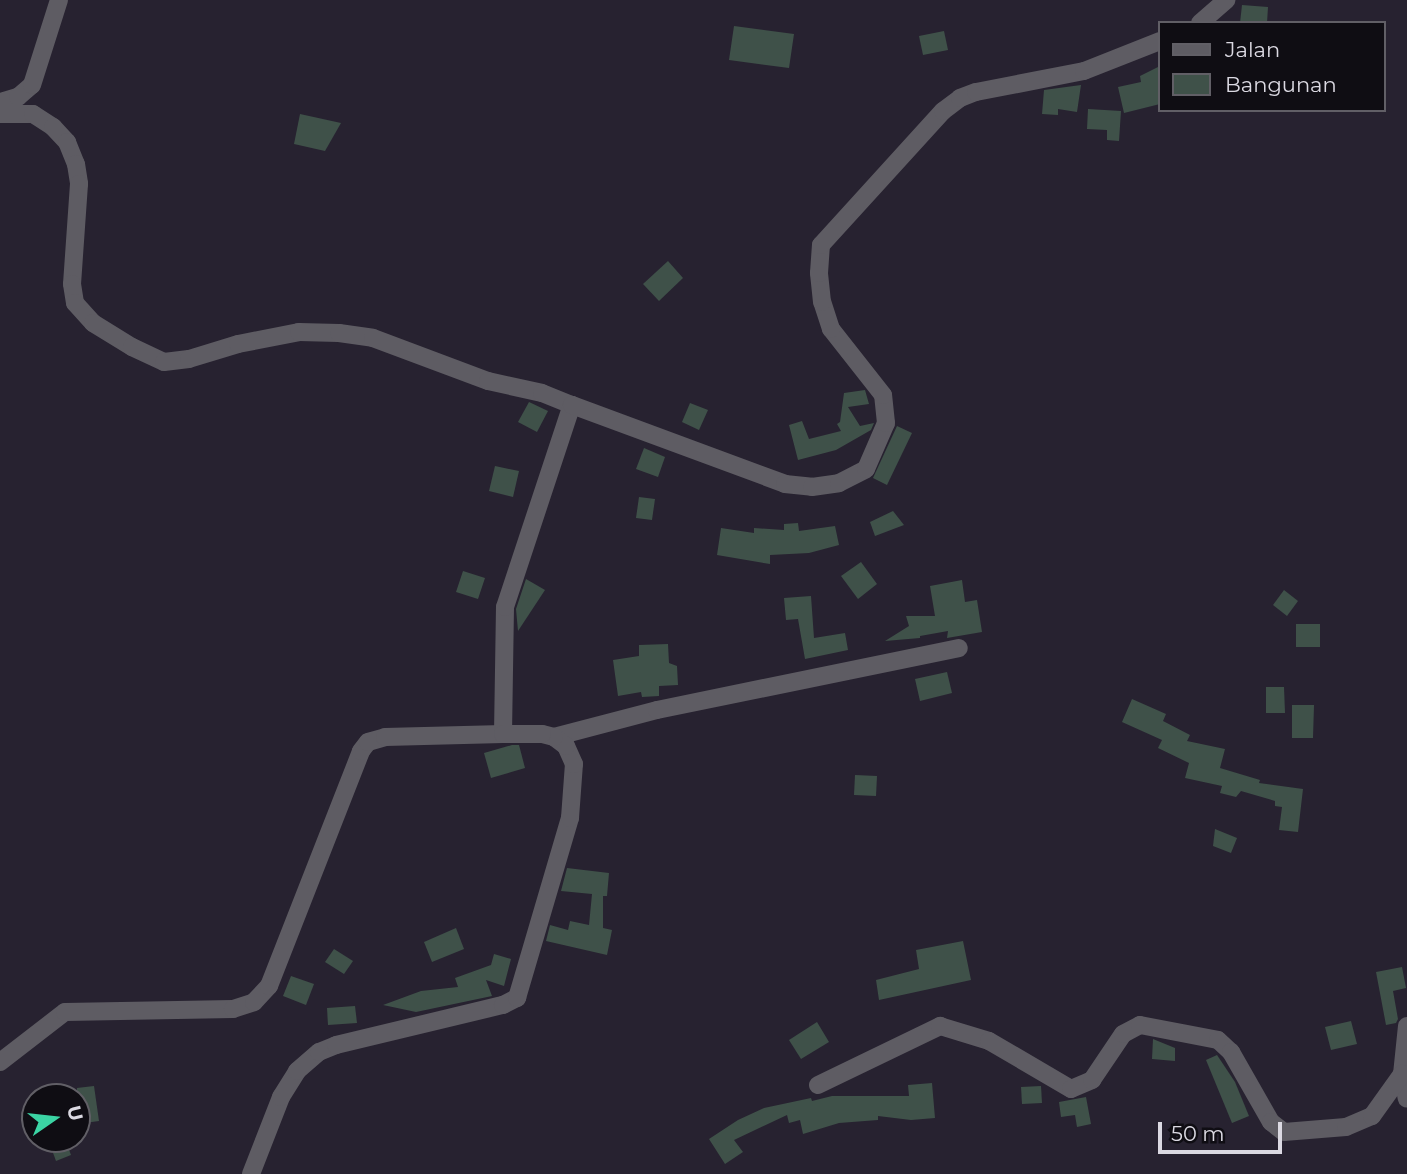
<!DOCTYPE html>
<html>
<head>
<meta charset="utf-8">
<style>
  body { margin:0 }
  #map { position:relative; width:1407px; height:1174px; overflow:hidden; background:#272230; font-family:Montserrat,sans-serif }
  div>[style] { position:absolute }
  .building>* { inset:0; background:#3f5149 }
  .minor>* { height:18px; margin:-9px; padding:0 9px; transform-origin:9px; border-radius:9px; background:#5e5c63 }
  span { translate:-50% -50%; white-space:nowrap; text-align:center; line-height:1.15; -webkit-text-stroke:5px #0f0d13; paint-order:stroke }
  .legend { position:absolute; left:1158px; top:21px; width:228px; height:91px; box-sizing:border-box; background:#0f0d13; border:2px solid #615f66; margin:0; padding:9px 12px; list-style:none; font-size:21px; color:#dbd9e2 }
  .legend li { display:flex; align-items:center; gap:14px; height:35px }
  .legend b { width:35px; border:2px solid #615f66 }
  .north { position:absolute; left:21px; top:1083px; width:70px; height:70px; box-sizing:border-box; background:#0f0d13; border:2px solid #615f66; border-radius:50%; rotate:76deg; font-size:19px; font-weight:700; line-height:28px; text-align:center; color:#dbd9e2 }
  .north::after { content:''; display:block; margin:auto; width:24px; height:32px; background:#3bd4a4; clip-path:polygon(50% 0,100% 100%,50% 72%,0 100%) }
  .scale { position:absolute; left:1158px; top:1122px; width:124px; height:32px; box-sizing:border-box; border:4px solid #dbd9e2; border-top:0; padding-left:9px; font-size:21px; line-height:24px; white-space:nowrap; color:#dbd9e2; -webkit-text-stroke:5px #0f0d13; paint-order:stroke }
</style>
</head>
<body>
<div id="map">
  <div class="building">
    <i style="clip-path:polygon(1242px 5px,1268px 7px,1267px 23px,1240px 23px)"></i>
    <i style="clip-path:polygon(734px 26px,794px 34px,789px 68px,729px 60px)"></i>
    <i style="clip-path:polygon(944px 31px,948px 50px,923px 55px,919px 36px)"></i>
    <i style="clip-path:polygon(1158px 67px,1160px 104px,1124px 113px,1118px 87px,1141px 82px,1140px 76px)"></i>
    <i style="clip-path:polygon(1081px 85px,1077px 112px,1058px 109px,1058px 115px,1042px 114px,1044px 90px)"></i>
    <i style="clip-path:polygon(1088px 109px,1121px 111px,1119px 141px,1107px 140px,1107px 130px,1087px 129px)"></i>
    <i style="clip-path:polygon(300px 114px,341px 123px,325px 151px,294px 144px)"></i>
    <i style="clip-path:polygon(668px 261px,683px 278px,659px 301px,643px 284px)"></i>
    <i style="clip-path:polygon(865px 390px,869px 404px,848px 407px,860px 426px,874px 423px,871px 430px,836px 450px,798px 460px,789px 425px,802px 421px,809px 439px,841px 431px,837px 424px,840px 422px,844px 393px)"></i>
    <i style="clip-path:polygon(529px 402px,548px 411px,537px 432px,518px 422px)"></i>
    <i style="clip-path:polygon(690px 403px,708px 410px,699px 430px,682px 422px)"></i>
    <i style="clip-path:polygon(897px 426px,912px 433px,887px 485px,873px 478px)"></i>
    <i style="clip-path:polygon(644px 448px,665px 457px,658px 477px,636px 469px)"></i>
    <i style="clip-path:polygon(495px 466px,519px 471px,513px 497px,489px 491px)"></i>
    <i style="clip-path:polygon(639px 497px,655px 499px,652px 520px,636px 518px)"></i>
    <i style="clip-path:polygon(893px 511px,904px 525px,875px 536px,870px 522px)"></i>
    <i style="clip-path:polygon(798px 523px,799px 531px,835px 526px,839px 545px,809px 553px,770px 555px,770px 564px,717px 555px,721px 528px,754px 533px,754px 528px,784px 530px,784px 524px)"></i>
    <i style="clip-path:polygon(861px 562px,877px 584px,858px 599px,841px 576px)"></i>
    <i style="clip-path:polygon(463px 571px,485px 578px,478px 599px,456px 592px)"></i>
    <i style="clip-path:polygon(526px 579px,545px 590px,518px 631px,516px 609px)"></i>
    <i style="clip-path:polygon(962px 580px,965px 602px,977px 600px,982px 632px,947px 638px,948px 631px,920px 636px,920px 638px,885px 641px,909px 626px,906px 616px,935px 616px,930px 586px)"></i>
    <i style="clip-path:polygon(1284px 590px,1298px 601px,1287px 616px,1273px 605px)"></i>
    <i style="clip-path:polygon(811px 596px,814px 638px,845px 633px,848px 650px,805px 659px,798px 619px,786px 620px,784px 598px)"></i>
    <i style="clip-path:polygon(1296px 624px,1320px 624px,1320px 647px,1296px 647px)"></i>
    <i style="clip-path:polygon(668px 644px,669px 663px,677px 666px,678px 685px,659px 686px,659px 696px,642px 697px,641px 692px,618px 696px,613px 660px,639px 656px,639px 645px)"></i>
    <i style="clip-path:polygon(947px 672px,952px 693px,920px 701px,915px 679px)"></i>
    <i style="clip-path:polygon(1266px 687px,1284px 687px,1285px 713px,1266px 713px)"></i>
    <i style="clip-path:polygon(1132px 699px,1166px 714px,1163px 721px,1190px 735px,1187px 741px,1225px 749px,1220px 768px,1260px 780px,1259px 783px,1303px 789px,1298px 832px,1279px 830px,1282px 807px,1275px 806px,1275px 801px,1241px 791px,1236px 797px,1220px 793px,1222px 786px,1185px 778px,1189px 763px,1158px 748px,1162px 740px,1122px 722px)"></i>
    <i style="clip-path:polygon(1292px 705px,1314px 705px,1313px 738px,1292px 738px)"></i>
    <i style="clip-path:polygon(512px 745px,519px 745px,525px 768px,491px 778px,484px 753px)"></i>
    <i style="clip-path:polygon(855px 775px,877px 776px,876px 796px,854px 795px)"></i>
    <i style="clip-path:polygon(1215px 829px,1237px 838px,1231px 853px,1213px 846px)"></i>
    <i style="clip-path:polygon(567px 868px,609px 873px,607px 896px,603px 896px,603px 928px,612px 930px,607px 955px,546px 941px,550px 925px,568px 930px,570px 921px,589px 925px,592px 894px,561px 891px)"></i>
    <i style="clip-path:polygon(456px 928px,464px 949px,432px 962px,424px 942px)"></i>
    <i style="clip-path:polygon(963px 941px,971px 980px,879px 1000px,876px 980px,919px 969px,916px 950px)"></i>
    <i style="clip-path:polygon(334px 949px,353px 961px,344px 974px,325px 962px)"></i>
    <i style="clip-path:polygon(494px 954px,511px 959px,504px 986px,486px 980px,492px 996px,416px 1012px,383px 1005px,421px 991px,458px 987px,455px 978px,491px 965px)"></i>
    <i style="clip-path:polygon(1402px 967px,1406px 988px,1393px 991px,1398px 1019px,1396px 1023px,1386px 1025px,1376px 972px)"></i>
    <i style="clip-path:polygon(291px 976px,314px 984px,306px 1005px,283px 996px)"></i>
    <i style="clip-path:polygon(355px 1006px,357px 1023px,328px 1025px,327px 1008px)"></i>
    <i style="clip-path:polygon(1351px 1021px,1357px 1044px,1331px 1050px,1325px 1027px)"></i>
    <i style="clip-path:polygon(817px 1022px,829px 1042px,801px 1059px,789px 1040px)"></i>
    <i style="clip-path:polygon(1153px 1039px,1175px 1048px,1175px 1061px,1152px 1059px)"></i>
    <i style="clip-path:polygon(1217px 1055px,1235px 1082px,1249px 1116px,1232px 1123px,1206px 1060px)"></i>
    <i style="clip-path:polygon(932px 1083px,935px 1118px,911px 1120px,878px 1116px,878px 1120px,839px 1123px,803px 1134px,800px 1120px,789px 1123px,787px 1115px,734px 1140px,743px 1152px,725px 1164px,709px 1139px,738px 1120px,764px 1108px,811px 1098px,812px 1101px,832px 1096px,909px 1096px,908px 1085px)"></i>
    <i style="clip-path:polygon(94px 1086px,99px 1121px,77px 1124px,77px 1088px)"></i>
    <i style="clip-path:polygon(1041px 1086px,1042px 1103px,1022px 1104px,1021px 1087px)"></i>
    <i style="clip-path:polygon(1086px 1097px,1091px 1124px,1077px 1127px,1075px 1115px,1061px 1117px,1059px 1102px)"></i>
    <i style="clip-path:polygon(48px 1139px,65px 1139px,71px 1155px,56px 1161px)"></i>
  </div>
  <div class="minor">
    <i style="left:1200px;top:23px;width:35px;rotate:-41deg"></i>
    <i style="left:0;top:102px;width:19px;rotate:-16deg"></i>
    <i style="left:18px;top:97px;width:18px;rotate:-41deg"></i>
    <i style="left:32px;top:85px;width:89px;rotate:-72.4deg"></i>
    <i style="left:0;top:114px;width:33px"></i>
    <i style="left:33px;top:114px;width:24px;rotate:33deg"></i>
    <i style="left:53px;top:127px;width:21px;rotate:47deg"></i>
    <i style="left:67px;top:142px;width:24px;rotate:68deg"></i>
    <i style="left:76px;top:164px;width:20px;rotate:81deg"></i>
    <i style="left:79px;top:184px;width:100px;rotate:94deg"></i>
    <i style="left:72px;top:284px;width:19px;rotate:81deg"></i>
    <i style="left:75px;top:303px;width:27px;rotate:48deg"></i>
    <i style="left:93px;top:323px;width:46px;rotate:31.6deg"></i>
    <i style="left:132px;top:347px;width:35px;rotate:25deg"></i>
    <i style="left:164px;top:362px;width:25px;rotate:-7deg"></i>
    <i style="left:189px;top:359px;width:51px;rotate:-17deg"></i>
    <i style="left:238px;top:344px;width:62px;rotate:-11.1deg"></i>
    <i style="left:299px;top:332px;width:40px;rotate:1.4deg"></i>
    <i style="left:339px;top:333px;width:34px;rotate:8deg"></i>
    <i style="left:373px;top:338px;width:123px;rotate:20.5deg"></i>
    <i style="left:488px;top:381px;width:55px;rotate:12.5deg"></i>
    <i style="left:542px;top:393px;width:32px;rotate:22deg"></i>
    <i style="left:554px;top:737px;width:106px;rotate:-14.7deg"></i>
    <i style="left:657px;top:710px;width:308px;rotate:-11.6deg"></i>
    <i style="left:1407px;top:1026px;width:48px;rotate:95.9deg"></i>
    <i style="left:1402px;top:1074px;width:25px;rotate:79deg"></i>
    <i style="left:0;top:1062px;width:82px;rotate:-37.6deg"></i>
    <i style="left:65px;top:1012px;width:168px;rotate:-1deg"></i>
    <i style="left:233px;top:1009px;width:22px;rotate:-18deg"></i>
    <i style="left:254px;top:1002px;width:22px;rotate:-47deg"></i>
    <i style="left:269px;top:986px;width:252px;rotate:-68.6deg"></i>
    <i style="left:361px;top:751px;width:11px;rotate:-52deg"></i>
    <i style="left:368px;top:742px;width:18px;rotate:-16deg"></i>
    <i style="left:385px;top:737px;width:118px;rotate:-1.5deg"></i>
    <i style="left:503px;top:734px;width:127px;rotate:-89.1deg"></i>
    <i style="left:505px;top:607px;width:213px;rotate:-71.7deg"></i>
    <i style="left:572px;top:405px;width:227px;rotate:20.3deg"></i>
    <i style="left:785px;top:484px;width:27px;rotate:6deg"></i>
    <i style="left:812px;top:487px;width:27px;rotate:-8deg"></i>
    <i style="left:839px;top:483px;width:30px;rotate:-27deg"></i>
    <i style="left:866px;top:469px;width:50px;rotate:-66.5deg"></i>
    <i style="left:886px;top:423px;width:28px;rotate:-96deg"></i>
    <i style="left:883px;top:395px;width:84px;rotate:-128.2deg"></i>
    <i style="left:831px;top:329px;width:28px;rotate:-108deg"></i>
    <i style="left:822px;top:302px;width:29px;rotate:-96deg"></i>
    <i style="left:819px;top:273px;width:28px;rotate:-86deg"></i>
    <i style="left:821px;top:245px;width:181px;rotate:-47.7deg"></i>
    <i style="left:943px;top:111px;width:21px;rotate:-37deg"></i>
    <i style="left:960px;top:98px;width:17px;rotate:-21deg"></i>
    <i style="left:976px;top:92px;width:110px;rotate:-11deg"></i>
    <i style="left:1084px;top:71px;width:82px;rotate:-21.5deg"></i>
    <i style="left:818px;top:1085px;width:136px;rotate:-25.8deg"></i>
    <i style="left:940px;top:1026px;width:51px;rotate:17deg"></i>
    <i style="left:989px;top:1041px;width:95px;rotate:30.3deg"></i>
    <i style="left:1071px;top:1089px;width:23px;rotate:-23deg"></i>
    <i style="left:1092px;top:1080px;width:55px;rotate:-56deg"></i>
    <i style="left:1123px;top:1034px;width:19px;rotate:-28deg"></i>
    <i style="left:1140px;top:1025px;width:79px;rotate:10.9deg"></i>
    <i style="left:1218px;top:1040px;width:18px;rotate:43deg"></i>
    <i style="left:1231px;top:1052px;width:81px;rotate:60.3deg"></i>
    <i style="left:1271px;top:1122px;width:16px;rotate:38deg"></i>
    <i style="left:1284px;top:1132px;width:62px;rotate:-4.6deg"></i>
    <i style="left:1346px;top:1127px;width:28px;rotate:-23deg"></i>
    <i style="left:1372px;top:1116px;width:52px;rotate:-54.5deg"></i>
    <i style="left:251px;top:1174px;width:83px;rotate:-68.7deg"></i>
    <i style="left:281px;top:1097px;width:31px;rotate:-58deg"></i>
    <i style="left:297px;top:1071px;width:29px;rotate:-41deg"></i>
    <i style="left:319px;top:1052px;width:18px;rotate:-22deg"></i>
    <i style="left:336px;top:1045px;width:172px;rotate:-13.5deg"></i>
    <i style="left:503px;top:1005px;width:16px;rotate:-27deg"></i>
    <i style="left:517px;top:998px;width:188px;rotate:-73.6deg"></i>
    <i style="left:570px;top:818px;width:54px;rotate:-85.8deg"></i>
    <i style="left:574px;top:764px;width:20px;rotate:-114deg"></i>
    <i style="left:566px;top:746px;width:15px;rotate:-143deg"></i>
    <i style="left:554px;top:737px;width:12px;rotate:-166deg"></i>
    <i style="left:542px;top:734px;width:39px;rotate:180deg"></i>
  </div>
  <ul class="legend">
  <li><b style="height:9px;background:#5e5c63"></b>Jalan</li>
  <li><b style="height:19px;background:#3f5149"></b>Bangunan</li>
  </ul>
  <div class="north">U</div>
  <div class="scale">50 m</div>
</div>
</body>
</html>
